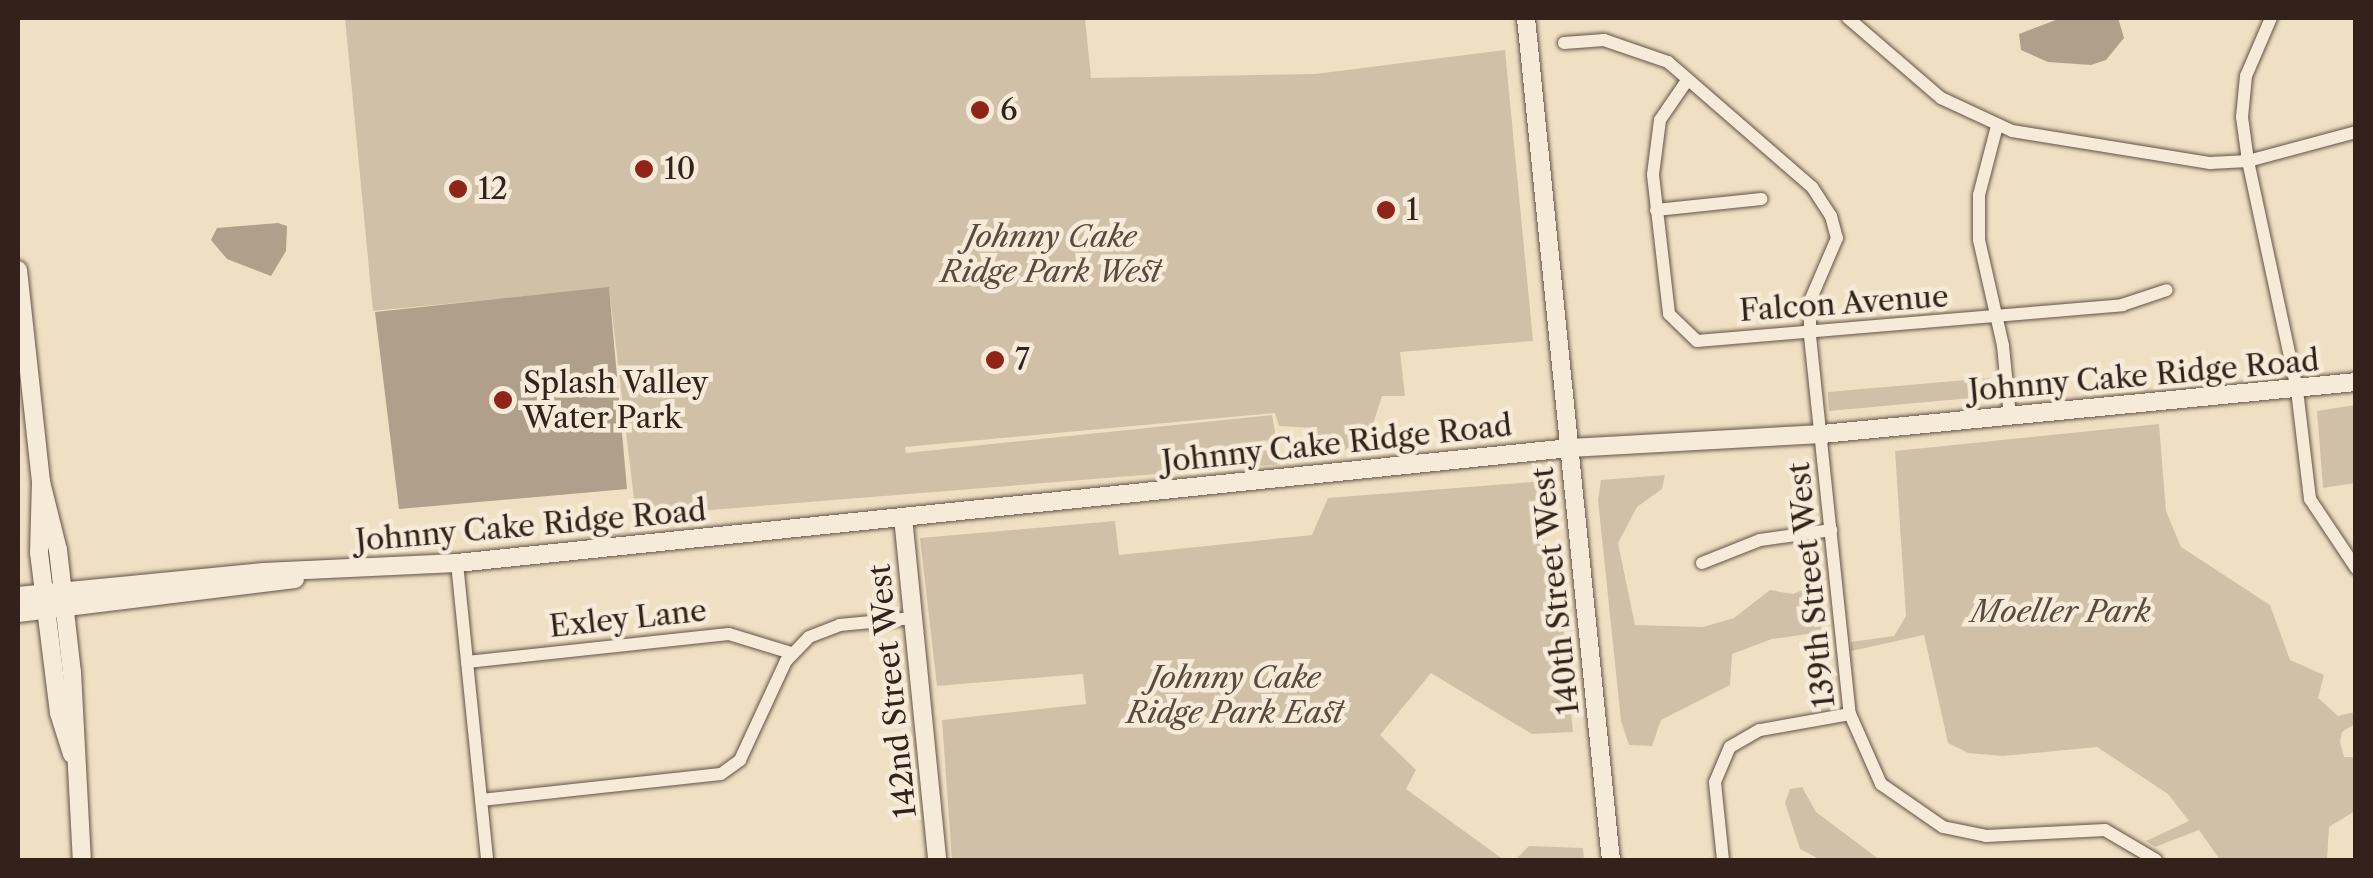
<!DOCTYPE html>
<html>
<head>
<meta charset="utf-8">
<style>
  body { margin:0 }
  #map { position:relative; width:2373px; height:878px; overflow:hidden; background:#f0e0c3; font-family:"Libre Caslon Text",serif }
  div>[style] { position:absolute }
  .green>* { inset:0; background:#d0c0a7 }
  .water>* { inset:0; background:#b09f8a }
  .roads { filter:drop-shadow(0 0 2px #625246) drop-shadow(0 0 2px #625246) }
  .street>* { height:12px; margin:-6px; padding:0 6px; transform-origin:6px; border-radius:6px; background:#f5ebd8 }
  .secondary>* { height:18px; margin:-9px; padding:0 9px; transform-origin:9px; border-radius:9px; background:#f5ebd8 }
  .dots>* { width:28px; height:28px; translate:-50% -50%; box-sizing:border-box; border:5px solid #f5ebd8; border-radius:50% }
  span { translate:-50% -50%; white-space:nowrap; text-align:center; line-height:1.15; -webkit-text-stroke:9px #f5ebd8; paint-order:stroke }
  .poi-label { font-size:30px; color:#33221c }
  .left { translate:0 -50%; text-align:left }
  .park-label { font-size:30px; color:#5a4a3f; font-style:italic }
  .street-label { font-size:30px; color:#33221c }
  .frame { position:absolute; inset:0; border:20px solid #33221c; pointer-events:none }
</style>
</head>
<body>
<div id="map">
  <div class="green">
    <i style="clip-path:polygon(345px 18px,1085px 18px,1091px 78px,1315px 74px,1505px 50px,1533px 341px,1400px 352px,1405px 396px,1382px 396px,1366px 446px,1318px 455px,1313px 428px,1279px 426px,1275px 413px,905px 447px,906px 453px,1272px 415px,1281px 464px,636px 516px,609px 288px,373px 311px)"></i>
    <i style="clip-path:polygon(1989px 378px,1993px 396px,1829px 411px,1828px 392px)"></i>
    <i style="clip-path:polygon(2355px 405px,2355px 483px,2323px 488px,2317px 411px)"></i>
    <i style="clip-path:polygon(2159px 424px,2166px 511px,2181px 547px,2270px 605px,2290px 660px,2324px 675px,2318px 698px,2338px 716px,2355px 712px,2355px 724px,2342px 732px,2340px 742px,2344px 757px,2355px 757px,2355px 811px,2329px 827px,2327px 860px,2220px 860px,2199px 830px,2155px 847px,2146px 841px,2189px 821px,2168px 794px,2097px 747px,2003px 756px,1968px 753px,1948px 743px,1924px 635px,1851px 651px,1851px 642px,1894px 636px,1906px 616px,1895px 451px)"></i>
    <i style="clip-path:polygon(1665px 475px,1662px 489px,1637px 507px,1618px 543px,1635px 625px,1703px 627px,1734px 618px,1770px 590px,1793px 594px,1815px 585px,1822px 632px,1772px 639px,1732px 654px,1730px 685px,1661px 720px,1652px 746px,1629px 745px,1621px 721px,1598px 500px,1601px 480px)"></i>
    <i style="clip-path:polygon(1545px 481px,1542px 529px,1563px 626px,1573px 732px,1532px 734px,1431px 673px,1380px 735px,1416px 770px,1406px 789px,1504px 860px,952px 860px,942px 720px,1086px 704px,1083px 674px,937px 686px,920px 538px,1115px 521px,1119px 555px,1312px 535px,1328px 498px)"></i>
    <i style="clip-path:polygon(1802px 787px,1816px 812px,1880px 860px,1821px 860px,1800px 849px,1785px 803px,1790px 789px)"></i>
    <i style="clip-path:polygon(1529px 846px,1583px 848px,1584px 860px,1515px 860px)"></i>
  </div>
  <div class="water">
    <i style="clip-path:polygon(2061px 18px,2118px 18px,2124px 38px,2106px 60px,2091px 65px,2048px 62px,2021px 50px,2019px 34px)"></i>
    <i style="clip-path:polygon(278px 223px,287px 226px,286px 251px,271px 276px,227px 259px,211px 240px,217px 228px)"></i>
    <i style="clip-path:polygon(609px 287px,627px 489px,399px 509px,375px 312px)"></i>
  </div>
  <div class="roads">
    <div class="street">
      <i style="left:1848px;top:18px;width:123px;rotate:40.7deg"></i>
      <i style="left:1941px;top:98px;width:78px;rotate:24.9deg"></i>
      <i style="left:2012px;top:131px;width:201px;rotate:9.2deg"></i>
      <i style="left:2210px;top:163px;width:38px;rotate:-3deg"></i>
      <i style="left:2248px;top:161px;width:112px;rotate:-15deg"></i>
      <i style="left:2271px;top:18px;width:63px;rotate:113.3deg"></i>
      <i style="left:2246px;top:76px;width:41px;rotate:95.6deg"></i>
      <i style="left:2242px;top:117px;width:44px;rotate:82.2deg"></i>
      <i style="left:2248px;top:161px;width:234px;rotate:77.9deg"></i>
      <i style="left:2297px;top:390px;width:110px;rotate:83.2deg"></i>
      <i style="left:2310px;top:499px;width:83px;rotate:56.3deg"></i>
      <i style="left:1564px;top:43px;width:40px;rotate:-4.3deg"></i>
      <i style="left:1604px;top:40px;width:68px;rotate:19deg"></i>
      <i style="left:1668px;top:62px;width:191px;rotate:41deg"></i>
      <i style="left:1812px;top:187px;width:35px;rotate:57deg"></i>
      <i style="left:1831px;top:216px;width:23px;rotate:75deg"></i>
      <i style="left:1837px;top:238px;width:69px;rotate:113.2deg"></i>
      <i style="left:1810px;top:301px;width:35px;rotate:90deg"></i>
      <i style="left:1810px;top:336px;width:380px;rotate:84deg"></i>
      <i style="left:1850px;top:714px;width:77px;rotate:66.1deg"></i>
      <i style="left:1881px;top:784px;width:75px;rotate:34.7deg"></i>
      <i style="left:1943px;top:827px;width:44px;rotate:11.8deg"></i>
      <i style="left:1986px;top:836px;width:119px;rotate:-2.9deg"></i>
      <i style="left:2105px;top:830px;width:59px;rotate:30.5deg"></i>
      <i style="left:1686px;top:82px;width:46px;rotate:124.4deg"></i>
      <i style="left:1660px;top:120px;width:55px;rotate:97.3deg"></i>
      <i style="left:1653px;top:175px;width:140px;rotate:83.4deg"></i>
      <i style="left:1669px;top:314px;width:39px;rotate:44deg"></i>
      <i style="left:1697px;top:341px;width:427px;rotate:-4.8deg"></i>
      <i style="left:2122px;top:305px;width:47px;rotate:-18.4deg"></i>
      <i style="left:1997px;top:126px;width:71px;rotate:104.6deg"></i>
      <i style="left:1979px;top:195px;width:45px;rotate:90deg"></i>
      <i style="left:1979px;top:240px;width:109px;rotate:77.2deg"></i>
      <i style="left:2003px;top:346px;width:70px;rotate:84.3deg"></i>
      <i style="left:1656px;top:210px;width:106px;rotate:-6deg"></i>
      <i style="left:457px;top:563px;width:299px;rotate:84.2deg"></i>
      <i style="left:1702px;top:563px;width:62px;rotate:-21.6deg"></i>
      <i style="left:1760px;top:540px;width:72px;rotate:-8deg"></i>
      <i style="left:467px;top:662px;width:263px;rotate:-6.1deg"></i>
      <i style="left:729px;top:634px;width:65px;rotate:17deg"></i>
      <i style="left:481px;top:800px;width:241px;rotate:-6.2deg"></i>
      <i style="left:721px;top:774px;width:24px;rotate:-36deg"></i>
      <i style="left:740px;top:760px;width:109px;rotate:-65.1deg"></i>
      <i style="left:786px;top:661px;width:33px;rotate:-46deg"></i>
      <i style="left:809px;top:637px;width:33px;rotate:-21deg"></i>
      <i style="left:840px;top:625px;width:73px;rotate:-5.5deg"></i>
      <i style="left:1723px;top:860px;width:78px;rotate:-95.9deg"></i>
      <i style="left:1715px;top:782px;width:38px;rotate:-67deg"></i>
      <i style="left:1730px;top:747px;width:34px;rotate:-30deg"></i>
      <i style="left:1760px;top:730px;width:91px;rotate:-10.1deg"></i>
    </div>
    <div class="secondary">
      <i style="left:1526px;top:18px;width:846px;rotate:84.24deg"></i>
      <i style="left:18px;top:270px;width:213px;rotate:83.8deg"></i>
      <i style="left:903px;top:517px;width:345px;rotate:84.3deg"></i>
      <i style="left:18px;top:596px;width:247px;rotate:-5.6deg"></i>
      <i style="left:264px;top:572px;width:193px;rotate:-2.7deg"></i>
      <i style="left:457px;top:563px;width:1119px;rotate:-5.9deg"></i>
      <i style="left:1570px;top:448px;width:252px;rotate:-3.2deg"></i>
      <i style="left:1822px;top:434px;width:537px;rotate:-5.56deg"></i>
      <i style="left:18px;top:613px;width:279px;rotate:-7deg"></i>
      <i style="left:72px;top:754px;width:43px;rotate:-107.6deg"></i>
      <i style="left:59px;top:713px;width:161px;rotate:-97.1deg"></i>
      <i style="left:39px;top:553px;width:71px;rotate:-88.4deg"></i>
      <i style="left:41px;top:482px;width:70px;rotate:76deg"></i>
      <i style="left:58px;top:550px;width:123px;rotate:83.5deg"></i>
      <i style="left:72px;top:672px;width:188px;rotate:87deg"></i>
    </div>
  </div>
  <div class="dots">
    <i style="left:980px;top:110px;background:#8f2418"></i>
    <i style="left:644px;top:169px;background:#8f2418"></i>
    <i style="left:458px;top:189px;background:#8f2418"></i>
    <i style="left:1386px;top:210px;background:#8f2418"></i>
    <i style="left:995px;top:360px;background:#8f2418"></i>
    <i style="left:503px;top:400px;background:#8f2418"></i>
  </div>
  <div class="poi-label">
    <span class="left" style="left:1000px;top:110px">6</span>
    <span class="left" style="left:664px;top:169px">10</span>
    <span class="left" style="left:478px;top:189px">12</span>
    <span class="left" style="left:1406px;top:210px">1</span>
    <span class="left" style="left:1015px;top:360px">7</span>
    <span class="left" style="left:523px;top:400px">Splash Valley<br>Water Park</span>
  </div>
  <div class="park-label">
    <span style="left:1051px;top:254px">Johnny Cake<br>Ridge Park West</span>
    <span style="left:2061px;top:612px">Moeller Park</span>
    <span style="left:1235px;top:695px">Johnny Cake<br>Ridge Park East</span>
  </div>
  <div class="street-label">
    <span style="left:1844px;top:304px;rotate:-4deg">Falcon Avenue</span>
    <span style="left:2144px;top:376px;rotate:-5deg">Johnny Cake Ridge Road</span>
    <span style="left:1337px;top:444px;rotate:-6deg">Johnny Cake Ridge Road</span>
    <span style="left:531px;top:526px;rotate:-5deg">Johnny Cake Ridge Road</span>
    <span style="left:1812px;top:585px;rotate:-96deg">139th Street West</span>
    <span style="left:1556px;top:591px;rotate:-96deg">140th Street West</span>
    <span style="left:628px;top:619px;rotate:-6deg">Exley Lane</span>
    <span style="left:893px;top:691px;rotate:-96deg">142nd Street West</span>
  </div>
  <div class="frame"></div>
</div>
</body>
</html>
